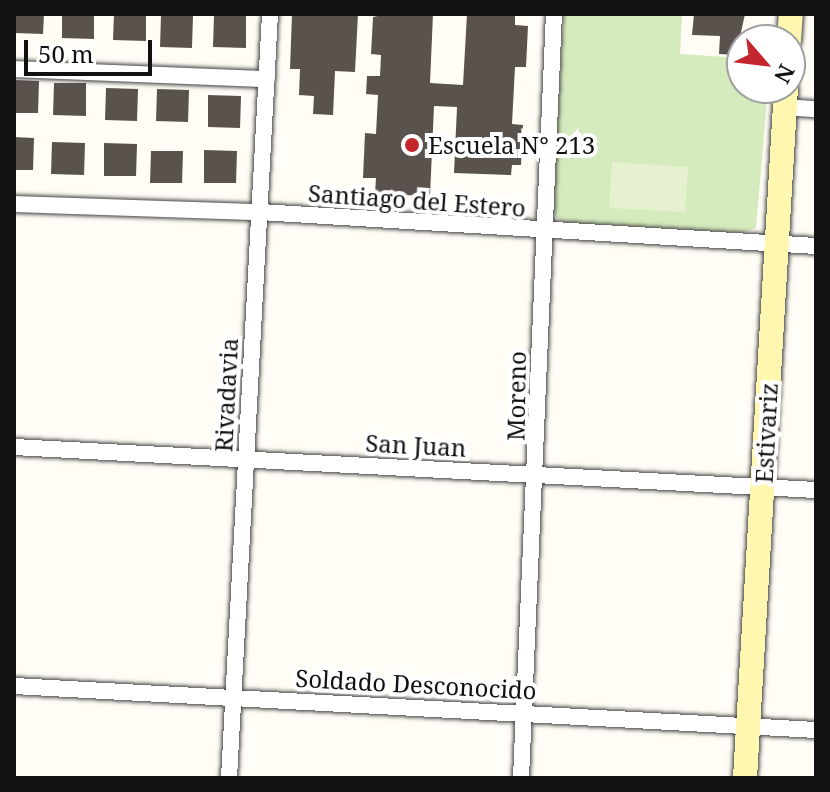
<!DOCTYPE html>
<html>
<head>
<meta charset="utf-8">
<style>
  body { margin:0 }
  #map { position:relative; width:830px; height:792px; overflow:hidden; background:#fffdf5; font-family:"Noto Serif",serif }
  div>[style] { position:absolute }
  .green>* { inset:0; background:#d5ebbd }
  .pitch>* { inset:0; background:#e6f2cf }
  .building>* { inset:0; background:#5a524d }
  .roads { filter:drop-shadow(0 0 2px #444) drop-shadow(0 0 2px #444) }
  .street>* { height:16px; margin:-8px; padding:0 8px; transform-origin:8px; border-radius:8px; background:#fff }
  .secondary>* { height:24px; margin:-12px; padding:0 12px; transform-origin:12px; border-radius:12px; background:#fff6b0 }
  .dots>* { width:22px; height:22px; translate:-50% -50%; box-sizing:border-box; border:4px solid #fff; border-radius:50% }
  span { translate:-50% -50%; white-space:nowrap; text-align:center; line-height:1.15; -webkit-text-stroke:8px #fff; paint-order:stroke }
  .poi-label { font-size:24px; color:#111 }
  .left { translate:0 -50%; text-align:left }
  .street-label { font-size:24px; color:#111 }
  .frame { position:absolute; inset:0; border:16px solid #111; pointer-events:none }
  .north { position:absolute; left:726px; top:24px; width:80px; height:80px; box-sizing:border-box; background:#fff; border:2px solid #a0a0a0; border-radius:50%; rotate:118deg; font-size:22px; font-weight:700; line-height:32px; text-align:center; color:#111 }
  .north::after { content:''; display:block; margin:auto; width:28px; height:36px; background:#c4262e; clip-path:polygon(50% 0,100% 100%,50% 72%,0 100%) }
  .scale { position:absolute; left:24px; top:40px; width:128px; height:36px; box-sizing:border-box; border:4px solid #111; border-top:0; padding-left:10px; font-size:24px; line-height:28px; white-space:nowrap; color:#111; -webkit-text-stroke:6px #fff; paint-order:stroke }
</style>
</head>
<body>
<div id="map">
  <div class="green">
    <i style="clip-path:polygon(564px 14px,682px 14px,680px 54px,742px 58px,742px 88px,768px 88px,756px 228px,743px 233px,567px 223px,557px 218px,552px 209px)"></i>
  </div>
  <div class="pitch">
    <i style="clip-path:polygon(612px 162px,688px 167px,685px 212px,609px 208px)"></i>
  </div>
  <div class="building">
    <i style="clip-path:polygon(14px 14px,44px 14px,43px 34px,14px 33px)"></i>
    <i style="clip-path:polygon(62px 14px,94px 14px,94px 39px,62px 38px)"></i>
    <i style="clip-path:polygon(114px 14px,146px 14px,146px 41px,113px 40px)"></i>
    <i style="clip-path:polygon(292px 14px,358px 14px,355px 72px,335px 71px,333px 115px,313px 114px,314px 96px,299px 95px,300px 69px,290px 69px)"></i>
    <i style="clip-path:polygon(387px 14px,433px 14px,430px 83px,463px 85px,467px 14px,515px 14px,515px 25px,528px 26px,526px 67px,515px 67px,512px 124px,523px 125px,521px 165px,512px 165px,511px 175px,454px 173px,457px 107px,434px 106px,430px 196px,375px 194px,376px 178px,363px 178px,365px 133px,376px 134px,378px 95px,366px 94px,367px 76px,380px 76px,381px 55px,371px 54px,373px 17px)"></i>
    <i style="clip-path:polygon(694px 14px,745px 14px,736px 55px,719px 54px,720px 36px,692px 35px)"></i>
    <i style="clip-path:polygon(161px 15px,193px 15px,192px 48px,160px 47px)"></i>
    <i style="clip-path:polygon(214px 15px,246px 15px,246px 48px,213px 47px)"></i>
    <i style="clip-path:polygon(14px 80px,39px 81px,38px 113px,14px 113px)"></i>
    <i style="clip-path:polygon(54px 83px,86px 83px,86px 116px,53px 115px)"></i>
    <i style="clip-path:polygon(106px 88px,138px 89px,137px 121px,105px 120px)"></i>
    <i style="clip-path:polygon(157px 89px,189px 90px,188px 122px,156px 121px)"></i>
    <i style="clip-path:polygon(208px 95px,241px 96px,240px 128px,208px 127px)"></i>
    <i style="clip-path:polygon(14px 137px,34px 138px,33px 170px,14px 170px)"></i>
    <i style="clip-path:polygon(52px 142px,85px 143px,84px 175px,51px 174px)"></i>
    <i style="clip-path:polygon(104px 143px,137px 144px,136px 176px,104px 176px)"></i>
    <i style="clip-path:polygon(204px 150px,237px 151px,236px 183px,204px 183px)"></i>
    <i style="clip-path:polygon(151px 151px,183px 151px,182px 183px,150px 183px)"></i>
  </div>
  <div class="roads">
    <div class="street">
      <i style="left:14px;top:69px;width:253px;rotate:2.3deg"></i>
      <i style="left:784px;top:107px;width:32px;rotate:4deg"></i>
      <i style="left:14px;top:204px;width:246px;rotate:1.9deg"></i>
      <i style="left:260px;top:212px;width:557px;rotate:3.5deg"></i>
      <i style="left:14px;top:447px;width:803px;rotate:3.07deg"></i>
      <i style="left:14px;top:686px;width:803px;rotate:3.14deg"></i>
      <i style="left:229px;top:778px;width:765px;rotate:-86.93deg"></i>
      <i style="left:521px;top:778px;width:765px;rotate:-87.53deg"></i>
    </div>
    <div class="secondary">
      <i style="left:789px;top:40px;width:26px;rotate:-86deg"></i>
      <i style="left:745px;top:778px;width:691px;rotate:-86.6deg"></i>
    </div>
  </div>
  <div class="dots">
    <i style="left:412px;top:145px;background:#c4262e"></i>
  </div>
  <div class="poi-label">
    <span class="left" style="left:428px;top:145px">Escuela N° 213</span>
  </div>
  <div class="street-label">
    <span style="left:417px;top:200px;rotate:4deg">Santiago del Estero</span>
    <span style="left:226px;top:395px;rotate:-87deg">Rivadavia</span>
    <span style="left:516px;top:396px;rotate:-89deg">Moreno</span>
    <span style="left:766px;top:433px;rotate:-87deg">Estivariz</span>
    <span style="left:416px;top:445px;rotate:3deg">San Juan</span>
    <span style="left:416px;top:684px;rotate:3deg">Soldado Desconocido</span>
  </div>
  <div class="frame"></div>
  <div class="north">N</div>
  <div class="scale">50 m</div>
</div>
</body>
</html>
